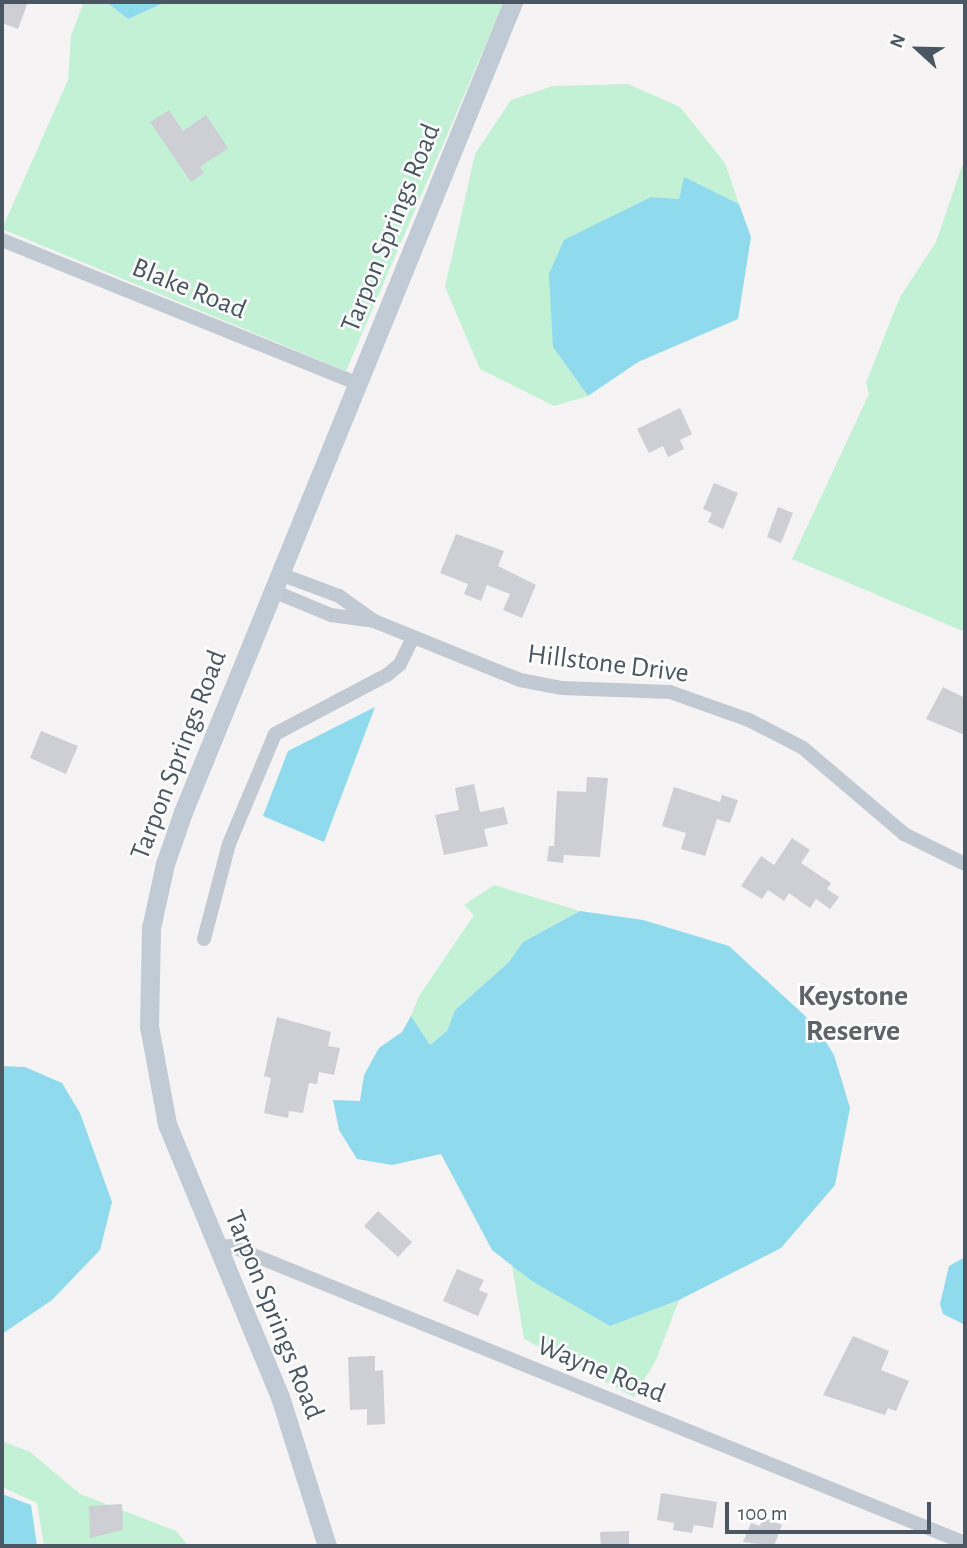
<!DOCTYPE html>
<html>
<head>
<meta charset="utf-8">
<style>
  body { margin:0 }
  #map { position:relative; width:967px; height:1548px; overflow:hidden; background:#f5f3f3; font-family:"Alegreya Sans",sans-serif }
  div>[style] { position:absolute }
  .green>* { inset:0; background:#c3f1d5 }
  .water>* { inset:0; background:#90daee }
  .building>* { inset:0; background:#cdcfd5 }
  .street>* { height:14px; margin:-7px; padding:0 7px; transform-origin:7px; border-radius:7px; background:#c1cad2 }
  .secondary>* { height:19px; margin:-9.5px; padding:0 9.5px; transform-origin:9.5px; border-radius:9.5px; background:#c1cbd6 }
  span { translate:-50% -50%; white-space:nowrap; text-align:center; line-height:1.15; -webkit-text-stroke:5px #fff; paint-order:stroke }
  .street-label { font-size:28px; color:#4a5661 }
  .neighbourhood-label { font-size:30px; color:#5f6368; font-weight:700 }
  .frame { position:absolute; inset:0; border:4px solid #4a5661; pointer-events:none }
  .north { position:absolute; left:883px; top:14px; width:70px; height:70px; -webkit-text-stroke:5px #fff; paint-order:stroke; rotate:292deg; font-size:19px; font-weight:700; line-height:28px; text-align:center; color:#4a5661 }
  .north::after { content:''; display:block; margin:auto; width:24px; height:32px; background:#4a5661; clip-path:polygon(50% 0,100% 100%,50% 72%,0 100%) }
  .scale { position:absolute; left:725px; top:1502px; width:206px; height:32px; box-sizing:border-box; border:4px solid #4a5661; border-top:0; padding-left:9px; font-size:21px; line-height:24px; white-space:nowrap; color:#4a5661; -webkit-text-stroke:5px #fff; paint-order:stroke }
</style>
</head>
<body>
<div id="map">
  <div class="green">
    <i style="clip-path:polygon(84px 2px,106px 2px,128px 19px,166px 2px,504px 2px,346px 371px,2px 229px,68px 80px,71px 35px)"></i>
    <i style="clip-path:polygon(628px 84px,680px 107px,725px 163px,739px 204px,684px 178px,679px 199px,651px 197px,629px 208px,553px 347px,588px 396px,554px 406px,480px 369px,445px 287px,475px 154px,511px 100px,553px 86px)"></i>
    <i style="clip-path:polygon(962px 166px,965px 167px,965px 632px,792px 559px,869px 394px,866px 383px,900px 297px,936px 242px)"></i>
    <i style="clip-path:polygon(494px 885px,580px 911px,523px 942px,509px 962px,455px 1010px,447px 1031px,430px 1045px,411px 1016px,419px 996px,474px 915px,464px 905px)"></i>
    <i style="clip-path:polygon(512px 1265px,610px 1326px,679px 1300px,656px 1360px,634px 1397px,524px 1339px)"></i>
    <i style="clip-path:polygon(2px 1441px,30px 1452px,80px 1494px,176px 1531px,189px 1546px,44px 1546px,37px 1503px,2px 1487px)"></i>
  </div>
  <div class="water">
    <i style="clip-path:polygon(106px 2px,166px 2px,128px 19px)"></i>
    <i style="clip-path:polygon(684px 177px,739px 204px,751px 237px,738px 319px,638px 362px,588px 396px,553px 347px,549px 274px,564px 240px,651px 197px,679px 199px)"></i>
    <i style="clip-path:polygon(375px 707px,324px 842px,263px 816px,288px 751px)"></i>
    <i style="clip-path:polygon(580px 911px,643px 920px,729px 946px,816px 1026px,834px 1055px,850px 1108px,835px 1185px,781px 1248px,679px 1300px,610px 1326px,532px 1281px,492px 1250px,441px 1154px,392px 1165px,357px 1159px,339px 1130px,333px 1100px,360px 1101px,364px 1075px,379px 1048px,402px 1032px,411px 1016px,430px 1045px,447px 1031px,455px 1010px,509px 962px,523px 942px)"></i>
    <i style="clip-path:polygon(2px 1066px,25px 1067px,62px 1083px,80px 1113px,112px 1202px,100px 1250px,52px 1300px,2px 1334px)"></i>
    <i style="clip-path:polygon(965px 1257px,965px 1325px,943px 1314px,940px 1304px,949px 1266px)"></i>
    <i style="clip-path:polygon(2px 1494px,31px 1505px,37px 1546px,2px 1546px)"></i>
  </div>
  <div class="building">
    <i style="clip-path:polygon(2px 2px,28px 2px,18px 29px,2px 23px)"></i>
    <i style="clip-path:polygon(169px 110px,183px 131px,206px 115px,228px 148px,200px 167px,204px 173px,191px 182px,150px 122px)"></i>
    <i style="clip-path:polygon(680px 408px,692px 434px,680px 440px,684px 449px,668px 457px,663px 446px,649px 453px,637px 429px)"></i>
    <i style="clip-path:polygon(714px 483px,738px 493px,723px 529px,708px 522px,712px 513px,703px 509px)"></i>
    <i style="clip-path:polygon(778px 507px,793px 513px,781px 543px,767px 537px)"></i>
    <i style="clip-path:polygon(456px 534px,504px 551px,498px 566px,536px 585px,522px 618px,503px 610px,510px 594px,487px 585px,481px 601px,464px 594px,468px 584px,440px 573px)"></i>
    <i style="clip-path:polygon(943px 687px,965px 698px,965px 735px,926px 719px)"></i>
    <i style="clip-path:polygon(41px 731px,78px 746px,66px 774px,30px 758px)"></i>
    <i style="clip-path:polygon(587px 777px,608px 778px,600px 857px,564px 855px,563px 863px,547px 861px,549px 846px,554px 846px,557px 791px,586px 792px)"></i>
    <i style="clip-path:polygon(474px 784px,480px 812px,504px 807px,508px 824px,484px 829px,488px 846px,444px 855px,435px 815px,459px 810px,455px 788px)"></i>
    <i style="clip-path:polygon(674px 787px,720px 802px,722px 795px,738px 800px,730px 823px,717px 819px,705px 856px,681px 849px,686px 833px,662px 826px)"></i>
    <i style="clip-path:polygon(792px 838px,810px 850px,801px 863px,831px 883px,827px 889px,839px 897px,830px 909px,816px 899px,810px 908px,789px 893px,784px 901px,768px 890px,762px 899px,741px 886px,761px 856px,774px 865px)"></i>
    <i style="clip-path:polygon(277px 1017px,331px 1032px,328px 1046px,340px 1048px,334px 1075px,319px 1072px,317px 1084px,309px 1083px,303px 1113px,289px 1111px,288px 1118px,264px 1113px,271px 1078px,264px 1076px)"></i>
    <i style="clip-path:polygon(378px 1211px,412px 1242px,398px 1257px,364px 1226px)"></i>
    <i style="clip-path:polygon(457px 1269px,484px 1280px,479px 1290px,488px 1294px,478px 1316px,443px 1301px)"></i>
    <i style="clip-path:polygon(853px 1336px,889px 1351px,881px 1370px,909px 1381px,896px 1411px,888px 1408px,885px 1415px,823px 1395px)"></i>
    <i style="clip-path:polygon(375px 1356px,375px 1371px,383px 1370px,385px 1424px,367px 1425px,367px 1409px,350px 1410px,348px 1357px)"></i>
    <i style="clip-path:polygon(661px 1493px,717px 1502px,713px 1528px,694px 1525px,692px 1533px,673px 1530px,674px 1523px,657px 1520px)"></i>
    <i style="clip-path:polygon(122px 1504px,123px 1530px,90px 1538px,89px 1506px)"></i>
    <i style="clip-path:polygon(763px 1517px,782px 1525px,774px 1546px,743px 1542px,751px 1523px,760px 1526px)"></i>
    <i style="clip-path:polygon(629px 1531px,629px 1546px,601px 1546px,600px 1532px)"></i>
  </div>
  <div class="street">
    <i style="left:2px;top:240px;width:384px;rotate:22deg"></i>
    <i style="left:280px;top:574px;width:63px;rotate:20.4deg"></i>
    <i style="left:339px;top:596px;width:43px;rotate:35.5deg"></i>
    <i style="left:374px;top:621px;width:157px;rotate:22deg"></i>
    <i style="left:520px;top:680px;width:43px;rotate:10.8deg"></i>
    <i style="left:562px;top:688px;width:108px;rotate:2.1deg"></i>
    <i style="left:670px;top:692px;width:84px;rotate:19.5deg"></i>
    <i style="left:749px;top:720px;width:61px;rotate:27.4deg"></i>
    <i style="left:803px;top:748px;width:133px;rotate:40.4deg"></i>
    <i style="left:904px;top:834px;width:68px;rotate:26.2deg"></i>
    <i style="left:273px;top:591px;width:63px;rotate:22.5deg"></i>
    <i style="left:331px;top:615px;width:43px;rotate:7.9deg"></i>
    <i style="left:204px;top:939px;width:98px;rotate:-75.3deg"></i>
    <i style="left:229px;top:844px;width:119px;rotate:-67.3deg"></i>
    <i style="left:275px;top:734px;width:127px;rotate:-27.8deg"></i>
    <i style="left:387px;top:675px;width:17px;rotate:-40deg"></i>
    <i style="left:400px;top:664px;width:30px;rotate:-64deg"></i>
    <i style="left:218px;top:1247px;width:13px;rotate:-4deg"></i>
    <i style="left:231px;top:1246px;width:792px;rotate:22.03deg"></i>
  </div>
  <div class="secondary">
    <i style="left:327px;top:1546px;width:156px;rotate:-107.5deg"></i>
    <i style="left:280px;top:1397px;width:295px;rotate:-112.5deg"></i>
    <i style="left:167px;top:1124px;width:100px;rotate:-100.4deg"></i>
    <i style="left:149px;top:1026px;width:98px;rotate:-88.8deg"></i>
    <i style="left:151px;top:928px;width:66px;rotate:-77.7deg"></i>
    <i style="left:165px;top:864px;width:55px;rotate:-70.9deg"></i>
    <i style="left:183px;top:812px;width:875px;rotate:-67.83deg"></i>
  </div>
  <div class="street-label">
    <span style="left:391px;top:228px;rotate:-68deg">Tarpon Springs Road</span>
    <span style="left:189px;top:289px;rotate:22deg">Blake Road</span>
    <span style="left:608px;top:664px;rotate:7deg">Hillstone Drive</span>
    <span style="left:179px;top:755px;rotate:-69deg">Tarpon Springs Road</span>
    <span style="left:274px;top:1315px;rotate:68deg">Tarpon Springs Road</span>
    <span style="left:601px;top:1370px;rotate:22deg">Wayne Road</span>
  </div>
  <div class="neighbourhood-label">
    <span style="left:853px;top:1013px">Keystone<br>Reserve</span>
  </div>
  <div class="frame"></div>
  <div class="north">N</div>
  <div class="scale">100 m</div>
</div>
</body>
</html>
